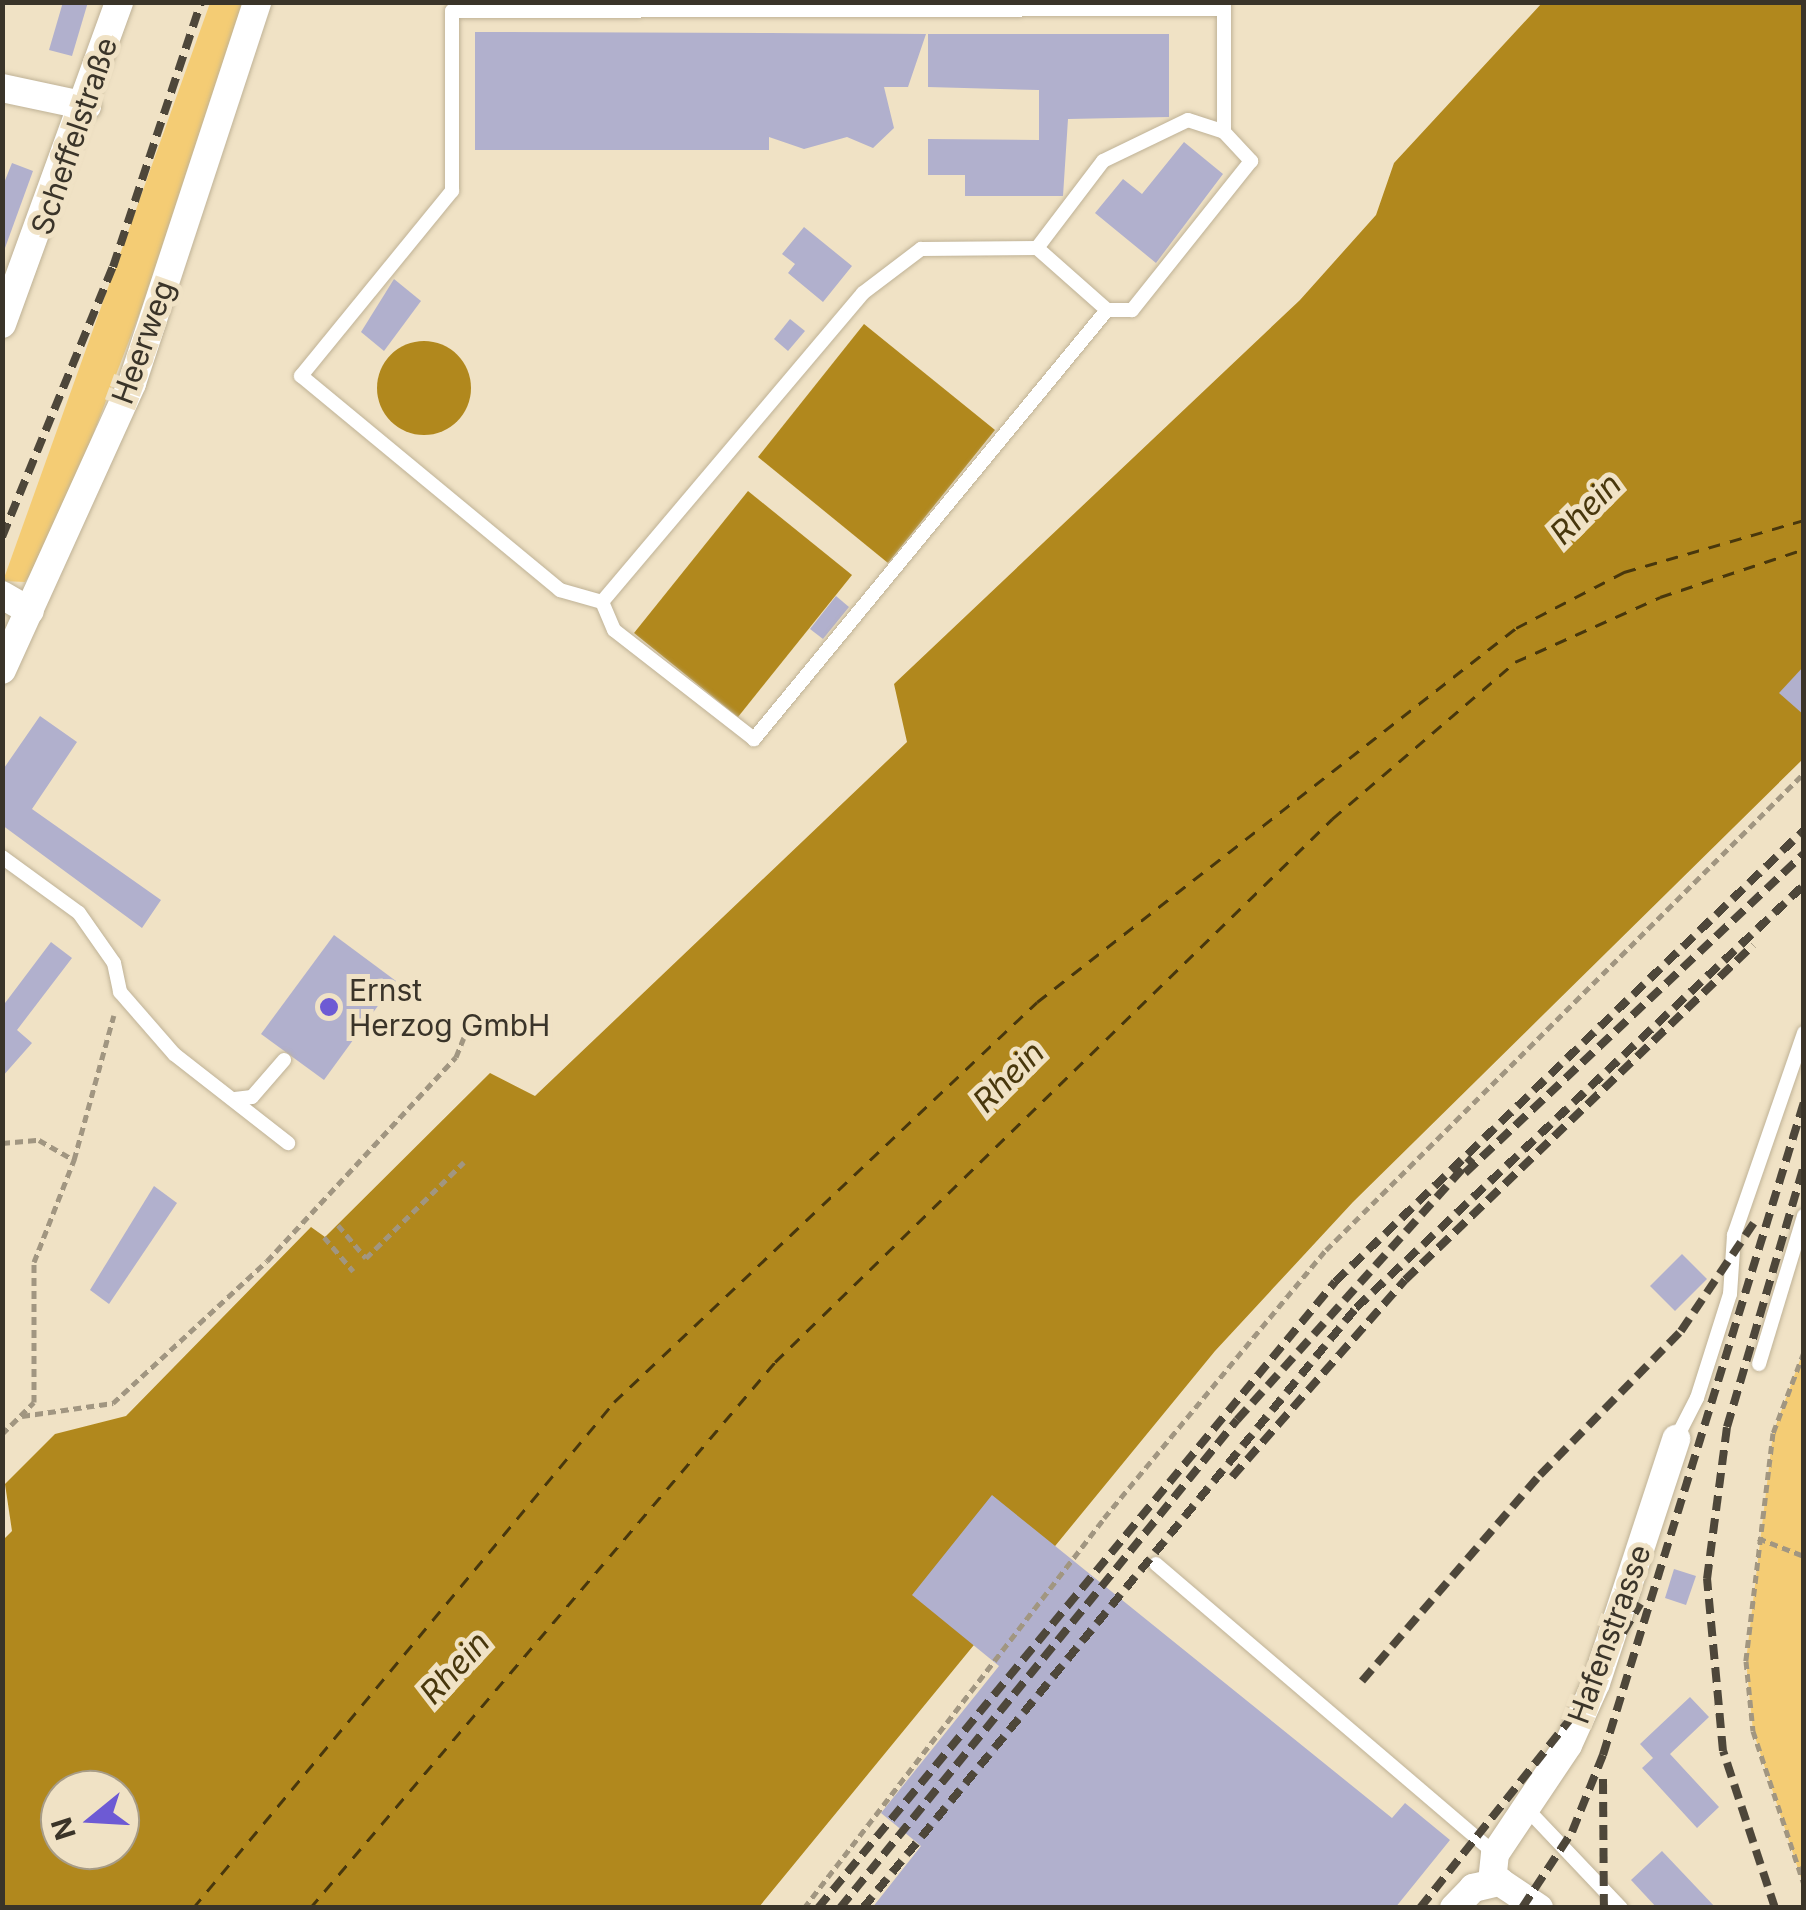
<!DOCTYPE html>
<html>
<head>
<meta charset="utf-8">
<style>
  body { margin:0 }
  #map { position:relative; width:1806px; height:1910px; overflow:hidden; background:#f0e2c5; font-family:Inter,sans-serif }
  div>[style] { position:absolute }
  .green>* { inset:0; background:#f4cc74 }
  .water>* { inset:0; background:#b1881d }
  .round { border-radius:50% }
  .ferry>* { height:2.5px; margin-top:-1.25px; transform-origin:0; background:repeating-linear-gradient(90deg,#48370c 0 12px,transparent 0 22px) }
  .building>* { inset:0; background:#b1b0cd }
  .path>* { height:5px; margin-top:-2.5px; transform-origin:0; background:repeating-linear-gradient(90deg,#a19681 0 8px,transparent 0 13px) }
  .roads { filter:drop-shadow(0 0 2px #bfb296) drop-shadow(0 0 2px #bfb296) }
  .service>* { height:14px; margin:-7px; padding:0 7px; transform-origin:7px; border-radius:7px; background:#fff }
  .minor>* { height:28px; margin:-14px; padding:0 14px; transform-origin:14px; border-radius:14px; background:#fff }
  .rail>* { height:8px; margin-top:-4px; transform-origin:0; background:repeating-linear-gradient(90deg,#4e473a 0 15px,transparent 0 23px) }
  .dots>* { width:28px; height:28px; translate:-50% -50%; box-sizing:border-box; border:5px solid #f0e2c5; border-radius:50% }
  span { translate:-50% -50%; white-space:nowrap; text-align:center; line-height:1.15; -webkit-text-stroke:10px #f0e2c5; paint-order:stroke }
  .street-label { font-size:30px; color:#3a3429 }
  .poi-label { font-size:30px; color:#3a3429 }
  .left { translate:0 -50%; text-align:left }
  .water-label { font-size:32px; color:#48370c; font-style:italic }
  .frame { position:absolute; inset:0; border:5px solid #3a3429; pointer-events:none }
  .north { position:absolute; left:40px; top:1770px; width:100px; height:100px; box-sizing:border-box; background:#f0e2c5; border:2px solid #a79c87; border-radius:50%; rotate:252deg; font-size:28px; font-weight:700; line-height:40px; text-align:center; color:#3a3429 }
  .north::after { content:''; display:block; margin:auto; width:35px; height:45px; background:#6d5ad4; clip-path:polygon(50% 0,100% 100%,50% 72%,0 100%) }
</style>
</head>
<body>
<div id="map">
  <div class="green">
    <i style="clip-path:polygon(210px 3px,248px 3px,196px 166px,50px 547px,25px 582px,3px 581px)"></i>
    <i style="clip-path:polygon(1803px 1352px,1803px 1884px,1753px 1731px,1746px 1661px,1773px 1433px)"></i>
  </div>
  <div class="water">
    <i style="clip-path:polygon(evenodd,1542px 3px,1803px 3px,1803px 759px,1353px 1202px,1215px 1351px,759px 1907px,3px 1907px,2px 1541px,12px 1531px,5px 1484px,55px 1434px,126px 1416px,311px 1227px,325px 1237px,490px 1073px,535px 1096px,907px 742px,894px 684px,1300px 300px,1376px 215px,1394px 163px,1542px 3px,60px 1790px,120px 1790px,120px 1850px,60px 1850px,60px 1790px)"></i>
    <i style="clip-path:polygon(864px 324px,995px 430px,888px 563px,758px 457px)"></i>
    <i class="round" style="left:377px;top:341px;width:94px;height:94px"></i>
    <i style="clip-path:polygon(748px 491px,852px 575px,738px 717px,634px 633px)"></i>
  </div>
  <div class="ferry">
    <i style="left:193px;top:1908px;width:658px;rotate:-50.24deg"></i>
    <i style="left:614px;top:1402px;width:582px;rotate:-43.4deg"></i>
    <i style="left:1037px;top:1002px;width:608px;rotate:-37.98deg"></i>
    <i style="left:1516px;top:628px;width:122px;rotate:-27.4deg"></i>
    <i style="left:1624px;top:572px;width:187px;rotate:-16.1deg"></i>
    <i style="left:310px;top:1908px;width:717px;rotate:-49.58deg"></i>
    <i style="left:775px;top:1362px;width:778px;rotate:-44.27deg"></i>
    <i style="left:1332px;top:819px;width:241px;rotate:-40.6deg"></i>
    <i style="left:1515px;top:662px;width:159px;rotate:-24.1deg"></i>
    <i style="left:1660px;top:597px;width:152px;rotate:-18.4deg"></i>
  </div>
  <div class="building">
    <i style="clip-path:polygon(63px 2px,88px 2px,72px 56px,49px 50px)"></i>
    <i style="clip-path:polygon(475px 32px,769px 33px,926px 34px,908px 87px,884px 87px,894px 128px,873px 148px,847px 137px,804px 149px,769px 137px,769px 150px,475px 150px)"></i>
    <i style="clip-path:polygon(928px 34px,1169px 34px,1169px 117px,1068px 119px,1063px 196px,965px 196px,965px 175px,928px 175px,928px 139px,1039px 140px,1039px 90px,928px 87px)"></i>
    <i style="clip-path:polygon(1184px 142px,1223px 174px,1156px 263px,1095px 213px,1123px 179px,1142px 194px)"></i>
    <i style="clip-path:polygon(12px 163px,33px 171px,5px 248px,2px 188px)"></i>
    <i style="clip-path:polygon(804px 227px,852px 266px,823px 302px,788px 273px,795px 264px,782px 254px)"></i>
    <i style="clip-path:polygon(394px 279px,421px 301px,384px 351px,361px 332px)"></i>
    <i style="clip-path:polygon(790px 319px,805px 331px,788px 351px,774px 339px)"></i>
    <i style="clip-path:polygon(836px 596px,849px 607px,823px 639px,810px 629px)"></i>
    <i style="clip-path:polygon(1804px 666px,1804px 715px,1779px 693px)"></i>
    <i style="clip-path:polygon(40px 716px,77px 742px,32px 809px,161px 900px,142px 928px,2px 825px,2px 771px)"></i>
    <i style="clip-path:polygon(334px 935px,396px 981px,324px 1080px,261px 1034px)"></i>
    <i style="clip-path:polygon(51px 942px,72px 958px,17px 1030px,32px 1043px,2px 1077px,2px 1007px)"></i>
    <i style="clip-path:polygon(154px 1186px,177px 1203px,109px 1304px,90px 1290px)"></i>
    <i style="clip-path:polygon(1682px 1254px,1707px 1279px,1675px 1311px,1650px 1286px)"></i>
    <i style="clip-path:polygon(992px 1495px,1392px 1818px,1405px 1803px,1450px 1840px,1395px 1908px,872px 1908px,921px 1846px,881px 1813px,999px 1666px,912px 1595px)"></i>
    <i style="clip-path:polygon(1674px 1569px,1696px 1576px,1686px 1605px,1665px 1598px)"></i>
    <i style="clip-path:polygon(1690px 1697px,1709px 1717px,1670px 1754px,1719px 1807px,1697px 1828px,1642px 1768px,1653px 1758px,1640px 1744px)"></i>
    <i style="clip-path:polygon(1662px 1851px,1716px 1908px,1657px 1908px,1631px 1880px)"></i>
  </div>
  <div class="path">
    <i style="left:2px;top:1143px;width:37px;rotate:-5deg"></i>
    <i style="left:39px;top:1140px;width:40px;rotate:29.7deg"></i>
    <i style="left:338px;top:1225px;width:43px;rotate:49.7deg"></i>
    <i style="left:366px;top:1258px;width:137px;rotate:-44.4deg"></i>
    <i style="left:324px;top:1237px;width:45px;rotate:49.5deg"></i>
    <i style="left:1804px;top:1352px;width:87px;rotate:110.9deg"></i>
    <i style="left:1773px;top:1433px;width:230px;rotate:96.8deg"></i>
    <i style="left:1746px;top:1661px;width:70px;rotate:84.3deg"></i>
    <i style="left:1753px;top:1731px;width:161px;rotate:71.6deg"></i>
    <i style="left:22px;top:1416px;width:92px;rotate:-8.1deg"></i>
    <i style="left:113px;top:1403px;width:209px;rotate:-42.7deg"></i>
    <i style="left:267px;top:1261px;width:278px;rotate:-47.2deg"></i>
    <i style="left:456px;top:1057px;width:31px;rotate:-68deg"></i>
    <i style="left:2px;top:1434px;width:45px;rotate:-45deg"></i>
    <i style="left:34px;top:1402px;width:140px;rotate:-90deg"></i>
    <i style="left:34px;top:1262px;width:110px;rotate:-68.6deg"></i>
    <i style="left:74px;top:1160px;width:150px;rotate:-74.6deg"></i>
    <i style="left:1758px;top:1538px;width:49px;rotate:21.4deg"></i>
    <i style="left:804px;top:1908px;width:492px;rotate:-52.4deg"></i>
    <i style="left:1104px;top:1518px;width:348px;rotate:-50.4deg"></i>
    <i style="left:1326px;top:1250px;width:675px;rotate:-44.94deg"></i>
  </div>
  <div class="roads">
    <div class="service">
      <i style="left:1224px;top:132px;width:129px;rotate:-90deg"></i>
      <i style="left:1037px;top:248px;width:109px;rotate:-52.8deg"></i>
      <i style="left:1103px;top:161px;width:94px;rotate:-25.8deg"></i>
      <i style="left:1188px;top:120px;width:38px;rotate:18deg"></i>
      <i style="left:1224px;top:132px;width:40px;rotate:47deg"></i>
      <i style="left:1251px;top:161px;width:191px;rotate:128.6deg"></i>
      <i style="left:1132px;top:310px;width:25px;rotate:180deg"></i>
      <i style="left:1107px;top:310px;width:556px;rotate:129.45deg"></i>
      <i style="left:754px;top:739px;width:177px;rotate:-142.1deg"></i>
      <i style="left:614px;top:630px;width:30px;rotate:-113deg"></i>
      <i style="left:602px;top:602px;width:44px;rotate:-164.1deg"></i>
      <i style="left:560px;top:590px;width:336px;rotate:-140.4deg"></i>
      <i style="left:301px;top:376px;width:239px;rotate:-50.8deg"></i>
      <i style="left:452px;top:191px;width:180px;rotate:-90deg"></i>
      <i style="left:452px;top:11px;width:772px;rotate:-0.15deg"></i>
      <i style="left:602px;top:602px;width:404px;rotate:-49.8deg"></i>
      <i style="left:863px;top:293px;width:73px;rotate:-37.2deg"></i>
      <i style="left:921px;top:249px;width:116px;rotate:-0.5deg"></i>
      <i style="left:1037px;top:248px;width:94px;rotate:41.5deg"></i>
      <i style="left:2px;top:857px;width:95px;rotate:36deg"></i>
      <i style="left:79px;top:913px;width:61px;rotate:55deg"></i>
      <i style="left:114px;top:963px;width:30px;rotate:78deg"></i>
      <i style="left:120px;top:992px;width:82px;rotate:48.9deg"></i>
      <i style="left:174px;top:1054px;width:145px;rotate:38deg"></i>
      <i style="left:235px;top:1099px;width:17px;rotate:-7deg"></i>
      <i style="left:252px;top:1097px;width:49px;rotate:-49.1deg"></i>
      <i style="left:1759px;top:1364px;width:155px;rotate:-73.1deg"></i>
      <i style="left:1676px;top:1439px;width:46px;rotate:-62.9deg"></i>
      <i style="left:1697px;top:1398px;width:109px;rotate:-72.4deg"></i>
      <i style="left:1730px;top:1294px;width:59px;rotate:-86.1deg"></i>
      <i style="left:1734px;top:1235px;width:214px;rotate:-70.9deg"></i>
      <i style="left:1156px;top:1564px;width:446px;rotate:40.5deg"></i>
      <i style="left:1526px;top:1808px;width:138px;rotate:46.5deg"></i>
    </div>
    <div class="minor">
      <i style="left:2px;top:88px;width:87px;rotate:12deg"></i>
      <i style="left:2px;top:324px;width:343px;rotate:-70deg"></i>
      <i style="left:2px;top:595px;width:32px;rotate:30deg"></i>
      <i style="left:2px;top:670px;width:315px;rotate:-65.6deg"></i>
      <i style="left:132px;top:383px;width:401px;rotate:-71.8deg"></i>
      <i style="left:1492px;top:1882px;width:28px;rotate:-84deg"></i>
      <i style="left:1495px;top:1854px;width:131px;rotate:-56.2deg"></i>
      <i style="left:1568px;top:1745px;width:68px;rotate:-65.7deg"></i>
      <i style="left:1596px;top:1683px;width:257px;rotate:-71.8deg"></i>
      <i style="left:1454px;top:1908px;width:28px;rotate:-46deg"></i>
      <i style="left:1473px;top:1888px;width:28px;rotate:-13deg"></i>
      <i style="left:1500px;top:1882px;width:47px;rotate:33.7deg"></i>
    </div>
  </div>
  <div class="rail">
    <i style="left:2px;top:537px;width:292px;rotate:-67.7deg"></i>
    <i style="left:113px;top:267px;width:279px;rotate:-71.6deg"></i>
    <i style="left:1465px;top:1173px;width:465px;rotate:-43.3deg"></i>
    <i style="left:1232px;top:1477px;width:262px;rotate:-48.7deg"></i>
    <i style="left:1405px;top:1280px;width:483px;rotate:-43.9deg"></i>
    <i style="left:1362px;top:1681px;width:272px;rotate:-49.2deg"></i>
    <i style="left:1540px;top:1475px;width:202px;rotate:-45.6deg"></i>
    <i style="left:1681px;top:1331px;width:138px;rotate:-56deg"></i>
    <i style="left:1603px;top:1779px;width:129px;rotate:89.6deg"></i>
    <i style="left:818px;top:1908px;width:812px;rotate:-50.45deg"></i>
    <i style="left:1335px;top:1282px;width:651px;rotate:-43.94deg"></i>
    <i style="left:840px;top:1908px;width:629px;rotate:-50.87deg"></i>
    <i style="left:1237px;top:1420px;width:352px;rotate:-48.1deg"></i>
    <i style="left:863px;top:1908px;width:777px;rotate:-50.59deg"></i>
    <i style="left:1356px;top:1308px;width:616px;rotate:-43.36deg"></i>
    <i style="left:1420px;top:1908px;width:251px;rotate:-51.5deg"></i>
    <i style="left:1576px;top:1712px;width:126px;rotate:-59.3deg"></i>
    <i style="left:1522px;top:1908px;width:91px;rotate:-56.7deg"></i>
    <i style="left:1572px;top:1832px;width:83px;rotate:-68.1deg"></i>
    <i style="left:1603px;top:1755px;width:683px;rotate:-72.89deg"></i>
    <i style="left:1775px;top:1908px;width:165px;rotate:-108.3deg"></i>
    <i style="left:1723px;top:1751px;width:173px;rotate:-95.3deg"></i>
    <i style="left:1707px;top:1579px;width:153px;rotate:-82.5deg"></i>
    <i style="left:1727px;top:1427px;width:272px;rotate:-73.6deg"></i>
  </div>
  <div class="dots">
    <i style="left:329px;top:1007px;background:#6d5ad4"></i>
  </div>
  <div class="street-label">
    <span style="left:74px;top:136px;rotate:-71deg">Scheffelstraße</span>
    <span style="left:143px;top:342px;rotate:-70deg">Heerweg</span>
    <span style="left:1609px;top:1634px;rotate:-70deg">Hafenstrasse</span>
  </div>
  <div class="poi-label">
    <span class="left" style="left:349px;top:1007px">Ernst<br>Herzog GmbH</span>
  </div>
  <div class="water-label">
    <span style="left:1586px;top:509px;rotate:-45deg">Rhein</span>
    <span style="left:1009px;top:1077px;rotate:-45deg">Rhein</span>
    <span style="left:455px;top:1668px;rotate:-47deg">Rhein</span>
  </div>
  <div class="frame"></div>
  <div class="north">N</div>
</div>
</body>
</html>
